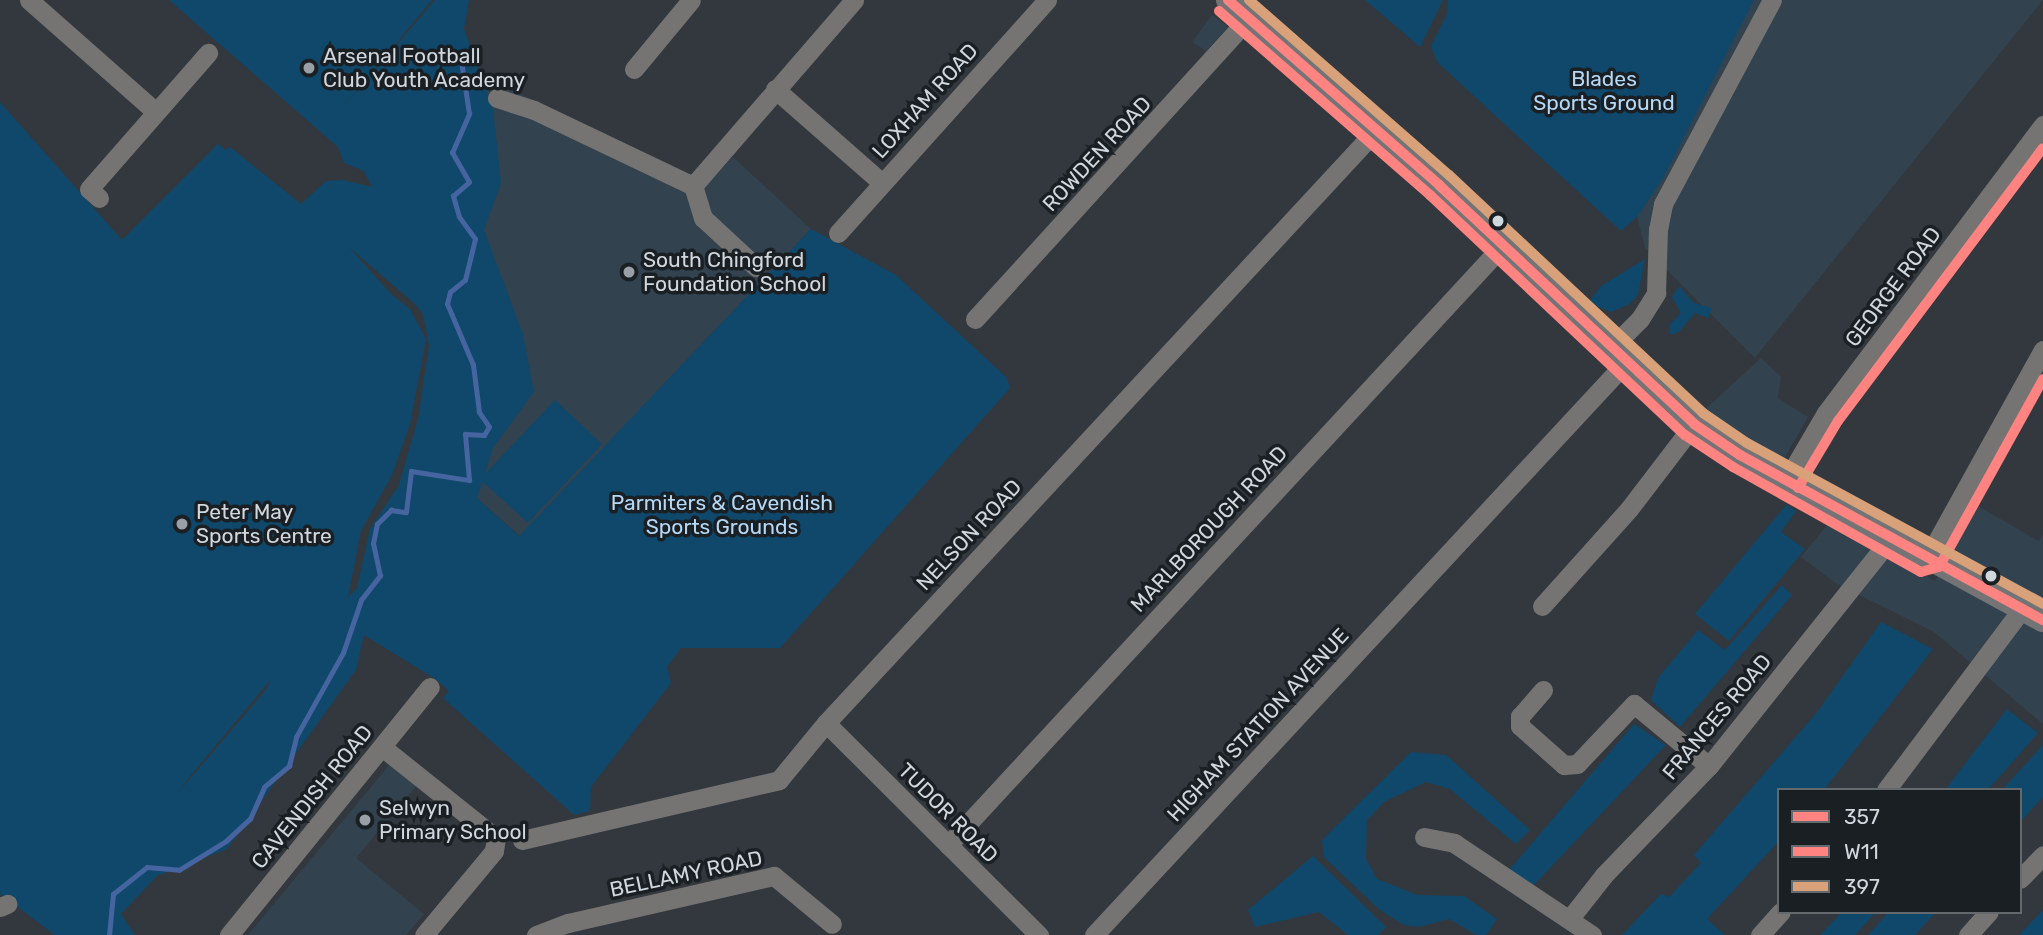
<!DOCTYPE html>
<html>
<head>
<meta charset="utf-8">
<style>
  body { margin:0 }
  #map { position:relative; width:2043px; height:935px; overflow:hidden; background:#32383d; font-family:Rubik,sans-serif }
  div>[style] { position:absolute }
  .built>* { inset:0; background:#32424e }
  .green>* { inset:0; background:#0f486b }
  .stream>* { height:4.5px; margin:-2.25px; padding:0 2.25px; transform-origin:2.25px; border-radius:2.25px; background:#4665a0 }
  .minor>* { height:19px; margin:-9.5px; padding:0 9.5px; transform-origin:9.5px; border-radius:9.5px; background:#757473 }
  .major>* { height:24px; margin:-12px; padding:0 12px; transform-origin:12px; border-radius:12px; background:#747476 }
  .bus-1>* { height:10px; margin:-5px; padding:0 5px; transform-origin:5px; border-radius:5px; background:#ff8380 }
  .bus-2>* { height:10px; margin:-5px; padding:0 5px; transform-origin:5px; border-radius:5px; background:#ff8380 }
  .bus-3>* { height:10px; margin:-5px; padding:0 5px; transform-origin:5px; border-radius:5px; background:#d9a179 }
  .dots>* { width:19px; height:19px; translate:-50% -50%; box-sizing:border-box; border:4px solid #1a1f23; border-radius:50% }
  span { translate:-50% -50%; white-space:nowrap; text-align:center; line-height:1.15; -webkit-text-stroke:7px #1a1f23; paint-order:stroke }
  .poi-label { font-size:21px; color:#d0d7dd }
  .left { translate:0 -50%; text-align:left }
  .park-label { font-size:21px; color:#b4d8f6 }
  .street-label { font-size:21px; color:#d0d7dd }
  .legend { position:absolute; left:1777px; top:788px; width:245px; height:126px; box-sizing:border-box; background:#1a1f23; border:2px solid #63696d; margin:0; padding:9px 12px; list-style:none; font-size:21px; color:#d0d7dd }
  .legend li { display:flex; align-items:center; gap:14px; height:35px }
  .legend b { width:35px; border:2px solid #63696d }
</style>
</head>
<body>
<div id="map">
  <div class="built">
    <i style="clip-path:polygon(1754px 0,2043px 0,1755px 358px,1645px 248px,1637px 217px)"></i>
    <i style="clip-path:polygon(1212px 15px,1228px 27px,1206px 51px,1192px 42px)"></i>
    <i style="clip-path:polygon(466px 67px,706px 185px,733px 157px,811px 229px,520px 536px,468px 490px,470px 175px)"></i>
    <i style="clip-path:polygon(1761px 358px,1781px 377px,1778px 398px,1808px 417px,1780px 466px,1701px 413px)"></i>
    <i style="clip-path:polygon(1978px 506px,2039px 541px,2043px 534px,2043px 724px,1934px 632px,1837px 584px,1801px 557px,1832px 519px,1935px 581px)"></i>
    <i style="clip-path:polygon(390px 764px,416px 786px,356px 858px,424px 914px,406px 935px,248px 935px)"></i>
  </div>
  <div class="green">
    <i style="clip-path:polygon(evenodd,169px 0,432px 0,339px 112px,435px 0,469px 0,464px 29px,493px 109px,501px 183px,484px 230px,523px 334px,534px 392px,493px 448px,485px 474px,555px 400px,602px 444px,528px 523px,483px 482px,477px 498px,519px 536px,811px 229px,896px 275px,1007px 378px,1010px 388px,780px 648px,681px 648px,667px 667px,671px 683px,591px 787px,590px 811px,574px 815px,443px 698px,449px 691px,434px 678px,364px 635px,356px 670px,227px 849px,157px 876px,121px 914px,135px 935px,55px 935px,0 894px,0 102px,122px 240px,218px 144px,226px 150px,230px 147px,301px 204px,326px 181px,343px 180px,372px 187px,364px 171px,344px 163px,338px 147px,169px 0,349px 247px,415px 304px,423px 314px,429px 345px,418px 419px,399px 485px,370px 529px,357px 588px,348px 597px,361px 531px,392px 475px,410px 424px,426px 339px,410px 309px,391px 294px,349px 247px,169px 0,272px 678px,265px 691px,176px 795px,191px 775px,272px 678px)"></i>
    <i style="clip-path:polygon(1365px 0,1443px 0,1420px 47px)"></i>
    <i style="clip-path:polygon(1448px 0,1754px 0,1663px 178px,1637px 217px,1621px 231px,1437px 62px,1431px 46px,1447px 14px)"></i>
    <i style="clip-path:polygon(1645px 259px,1638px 295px,1630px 304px,1611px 312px,1588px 303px,1601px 286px)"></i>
    <i style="clip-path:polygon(1679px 286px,1694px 303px,1712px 308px,1708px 318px,1695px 313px,1679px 332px,1670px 335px,1669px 325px,1681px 313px,1672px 297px)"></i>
    <i style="clip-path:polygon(1786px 505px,1796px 511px,1781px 532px,1805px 549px,1729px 641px,1695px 614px)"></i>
    <i style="clip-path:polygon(1782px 585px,1792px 595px,1680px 727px,1651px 700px,1658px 678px,1698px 630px,1725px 650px)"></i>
    <i style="clip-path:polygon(1881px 622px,1933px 649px,1824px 790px,1779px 790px,1779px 841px,1707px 919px,1725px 935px,1622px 935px,1661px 894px,1669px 897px,1701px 863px,1694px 855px,1818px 711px)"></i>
    <i style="clip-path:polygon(2007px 709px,2038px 733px,1988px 790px,1945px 790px)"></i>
    <i style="clip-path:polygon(1634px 724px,1666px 745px,1534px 885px,1509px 870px)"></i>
    <i style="clip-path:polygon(2043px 745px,2043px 797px,2020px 822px,2020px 790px,2002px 790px)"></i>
    <i style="clip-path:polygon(1411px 752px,1446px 755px,1530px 830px,1516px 844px,1450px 789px,1426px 782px,1384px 802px,1367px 820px,1366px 859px,1377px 879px,1418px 895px,1464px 896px,1497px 919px,1486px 935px,1477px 935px,1449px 919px,1419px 927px,1404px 925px,1380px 910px,1324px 857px,1322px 840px)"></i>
    <i style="clip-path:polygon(1313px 856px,1386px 927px,1378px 935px,1348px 935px,1319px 912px,1255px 927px,1248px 910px)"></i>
    <i style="clip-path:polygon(2043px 910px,2043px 935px,2019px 935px)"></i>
    <i style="clip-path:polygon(1842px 912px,1876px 912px,1855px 935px,1820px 935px)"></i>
    <i style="clip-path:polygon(1889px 912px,1936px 912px,1915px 935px,1868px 935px)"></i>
  </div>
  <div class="stream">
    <i style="left:109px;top:935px;width:41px;rotate:-84.4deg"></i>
    <i style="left:113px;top:894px;width:43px;rotate:-38.5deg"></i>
    <i style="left:147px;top:867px;width:32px;rotate:5deg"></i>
    <i style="left:179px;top:870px;width:55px;rotate:-31.7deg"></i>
    <i style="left:226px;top:841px;width:33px;rotate:-43deg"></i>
    <i style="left:250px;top:819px;width:35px;rotate:-66deg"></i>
    <i style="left:264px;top:787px;width:33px;rotate:-40deg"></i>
    <i style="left:289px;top:766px;width:30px;rotate:-76deg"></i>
    <i style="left:296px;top:737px;width:96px;rotate:-60.8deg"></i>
    <i style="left:343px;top:653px;width:56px;rotate:-71.2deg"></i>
    <i style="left:361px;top:600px;width:31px;rotate:-52deg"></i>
    <i style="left:380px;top:576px;width:33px;rotate:-102deg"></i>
    <i style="left:373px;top:544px;width:20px;rotate:-79deg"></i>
    <i style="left:377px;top:524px;width:20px;rotate:-45deg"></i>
    <i style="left:391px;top:510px;width:15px;rotate:8deg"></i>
    <i style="left:406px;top:512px;width:41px;rotate:-83deg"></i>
    <i style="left:411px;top:471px;width:59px;rotate:8.8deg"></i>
    <i style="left:469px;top:480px;width:46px;rotate:-95deg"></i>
    <i style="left:465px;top:434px;width:19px;rotate:3deg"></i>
    <i style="left:484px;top:435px;width:9px;rotate:-58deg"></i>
    <i style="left:489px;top:427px;width:18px;rotate:-124deg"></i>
    <i style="left:479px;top:412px;width:47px;rotate:-97.3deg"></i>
    <i style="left:473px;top:365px;width:66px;rotate:-113.1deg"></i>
    <i style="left:447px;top:304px;width:12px;rotate:-76deg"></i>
    <i style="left:450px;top:292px;width:19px;rotate:-39deg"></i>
    <i style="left:465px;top:280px;width:42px;rotate:-76.3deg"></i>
    <i style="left:475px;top:239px;width:27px;rotate:-126deg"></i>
    <i style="left:459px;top:217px;width:22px;rotate:-106deg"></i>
    <i style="left:453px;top:196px;width:21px;rotate:-41deg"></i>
    <i style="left:469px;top:182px;width:34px;rotate:-120deg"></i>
    <i style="left:452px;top:153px;width:43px;rotate:-66.4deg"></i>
    <i style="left:469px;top:114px;width:61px;rotate:-98.5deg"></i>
  </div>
  <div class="minor">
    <i style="left:29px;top:0;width:169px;rotate:41.4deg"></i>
    <i style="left:634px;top:69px;width:89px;rotate:-50.4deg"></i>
    <i style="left:775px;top:89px;width:142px;rotate:41.3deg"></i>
    <i style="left:497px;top:98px;width:39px;rotate:18deg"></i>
    <i style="left:534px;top:110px;width:176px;rotate:25.5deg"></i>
    <i style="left:99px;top:198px;width:13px;rotate:-138deg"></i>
    <i style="left:89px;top:189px;width:181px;rotate:-48.8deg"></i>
    <i style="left:838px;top:233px;width:313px;rotate:-48.1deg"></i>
    <i style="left:756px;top:267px;width:72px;rotate:-137.2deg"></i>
    <i style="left:703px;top:218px;width:34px;rotate:-107deg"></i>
    <i style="left:693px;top:186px;width:246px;rotate:-49.1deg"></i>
    <i style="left:975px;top:319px;width:408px;rotate:-47.7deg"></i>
    <i style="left:1611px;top:348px;width:41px;rotate:-45deg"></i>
    <i style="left:1640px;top:319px;width:31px;rotate:-58deg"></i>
    <i style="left:1656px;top:293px;width:63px;rotate:-88.2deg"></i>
    <i style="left:1658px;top:230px;width:26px;rotate:-79deg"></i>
    <i style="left:1663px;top:204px;width:231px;rotate:-61.9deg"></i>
    <i style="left:1786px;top:481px;width:79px;rotate:-59.5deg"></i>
    <i style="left:1826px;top:413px;width:361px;rotate:-53deg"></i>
    <i style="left:1927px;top:559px;width:239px;rotate:-61deg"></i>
    <i style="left:1542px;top:606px;width:130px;rotate:-48.1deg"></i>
    <i style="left:1629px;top:509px;width:107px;rotate:-52.6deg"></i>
    <i style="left:1543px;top:690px;width:35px;rotate:131deg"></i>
    <i style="left:1520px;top:716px;width:10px;rotate:90deg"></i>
    <i style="left:1520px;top:726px;width:59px;rotate:41.6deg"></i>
    <i style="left:1564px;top:765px;width:13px;rotate:-4deg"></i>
    <i style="left:1577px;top:764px;width:83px;rotate:-46.5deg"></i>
    <i style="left:1634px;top:704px;width:97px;rotate:39.6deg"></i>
    <i style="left:826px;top:723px;width:301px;rotate:44.9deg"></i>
    <i style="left:382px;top:747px;width:146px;rotate:38.6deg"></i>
    <i style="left:496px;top:838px;width:13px;rotate:99deg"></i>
    <i style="left:494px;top:851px;width:109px;rotate:129.8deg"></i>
    <i style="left:1886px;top:790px;width:225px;rotate:-53.1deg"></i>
    <i style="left:1424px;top:837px;width:31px;rotate:11deg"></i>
    <i style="left:1454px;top:843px;width:166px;rotate:33.7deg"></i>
    <i style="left:522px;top:840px;width:264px;rotate:-13.1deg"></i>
    <i style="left:779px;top:780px;width:74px;rotate:-50.5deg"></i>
    <i style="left:826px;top:723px;width:809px;rotate:-47.15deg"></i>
    <i style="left:948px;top:845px;width:817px;rotate:-47.23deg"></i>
    <i style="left:2020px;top:879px;width:33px;rotate:-46deg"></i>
    <i style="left:0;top:907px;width:8px;rotate:-23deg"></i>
    <i style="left:1571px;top:917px;width:53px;rotate:-51.8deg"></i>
    <i style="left:1604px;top:875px;width:151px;rotate:-46.1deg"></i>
    <i style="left:1709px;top:766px;width:290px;rotate:-51.4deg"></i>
    <i style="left:229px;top:935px;width:319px;rotate:-51deg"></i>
    <i style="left:536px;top:935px;width:34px;rotate:-21deg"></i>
    <i style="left:568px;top:923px;width:211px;rotate:-12.9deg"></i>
    <i style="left:774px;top:876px;width:75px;rotate:39.6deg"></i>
    <i style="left:1094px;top:935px;width:782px;rotate:-47.12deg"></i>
    <i style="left:1760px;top:935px;width:31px;rotate:-48deg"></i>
    <i style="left:1968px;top:935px;width:31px;rotate:-48deg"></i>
  </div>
  <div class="major">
    <i style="left:1228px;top:0;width:281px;rotate:41.2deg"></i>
    <i style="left:1439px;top:185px;width:349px;rotate:43.1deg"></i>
    <i style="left:1694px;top:424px;width:55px;rotate:34deg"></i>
    <i style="left:1740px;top:455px;width:345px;rotate:28.6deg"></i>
  </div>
  <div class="bus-1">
    <i style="left:1228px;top:0;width:281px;rotate:41.2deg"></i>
    <i style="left:1439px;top:185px;width:349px;rotate:43.1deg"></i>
    <i style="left:1694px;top:424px;width:55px;rotate:34deg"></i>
    <i style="left:1740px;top:455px;width:345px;rotate:28.6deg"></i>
  </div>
  <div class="bus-2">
    <i style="left:1219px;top:11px;width:280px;rotate:41.1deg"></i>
    <i style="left:1430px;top:195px;width:350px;rotate:43.3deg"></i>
    <i style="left:1685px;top:435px;width:58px;rotate:33.7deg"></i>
    <i style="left:1733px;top:467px;width:215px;rotate:29.2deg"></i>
    <i style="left:1921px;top:572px;width:19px;rotate:-16deg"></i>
    <i style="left:1939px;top:567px;width:215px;rotate:-61deg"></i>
    <i style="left:1798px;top:488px;width:78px;rotate:-59.2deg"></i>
    <i style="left:1838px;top:421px;width:341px;rotate:-53.1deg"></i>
  </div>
  <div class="bus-3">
    <i style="left:1249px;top:0;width:266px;rotate:41.2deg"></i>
    <i style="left:1449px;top:175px;width:348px;rotate:43.1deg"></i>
    <i style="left:1703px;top:413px;width:53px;rotate:34.3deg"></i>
    <i style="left:1747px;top:443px;width:337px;rotate:28.5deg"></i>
  </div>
  <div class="dots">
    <i style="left:309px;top:68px;background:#999fa5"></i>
    <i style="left:1498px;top:221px;background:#d0d7dd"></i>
    <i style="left:629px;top:272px;background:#999fa5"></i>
    <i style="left:182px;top:524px;background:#999fa5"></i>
    <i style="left:1991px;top:576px;background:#d0d7dd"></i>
    <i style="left:365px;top:820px;background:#999fa5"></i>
  </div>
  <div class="poi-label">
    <span class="left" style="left:323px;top:68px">Arsenal Football<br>Club Youth Academy</span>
    <span class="left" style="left:643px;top:272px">South Chingford<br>Foundation School</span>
    <span class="left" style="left:196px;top:524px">Peter May<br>Sports Centre</span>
    <span class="left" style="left:379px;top:820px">Selwyn<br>Primary School</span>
  </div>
  <div class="park-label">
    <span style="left:1604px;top:91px">Blades<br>Sports Ground</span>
    <span style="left:722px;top:515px">Parmiters &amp; Cavendish<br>Sports Grounds</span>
  </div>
  <div class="street-label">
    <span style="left:925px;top:101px;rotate:-48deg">LOXHAM ROAD</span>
    <span style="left:1097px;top:154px;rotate:-47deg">ROWDEN ROAD</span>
    <span style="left:1893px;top:287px;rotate:-53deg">GEORGE ROAD</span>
    <span style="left:1209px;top:529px;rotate:-47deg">MARLBOROUGH ROAD</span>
    <span style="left:969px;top:535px;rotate:-47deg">NELSON ROAD</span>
    <span style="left:1717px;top:717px;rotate:-50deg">FRANCES ROAD</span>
    <span style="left:1258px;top:725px;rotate:-47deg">HIGHAM STATION AVENUE</span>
    <span style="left:312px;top:797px;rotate:-51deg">CAVENDISH ROAD</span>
    <span style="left:948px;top:813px;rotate:45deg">TUDOR ROAD</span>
    <span style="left:686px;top:874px;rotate:-12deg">BELLAMY ROAD</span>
  </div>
  <ul class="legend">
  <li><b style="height:9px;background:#ff8380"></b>357</li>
  <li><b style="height:9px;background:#ff8380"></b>W11</li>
  <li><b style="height:9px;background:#d9a179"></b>397</li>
  </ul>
</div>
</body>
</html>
